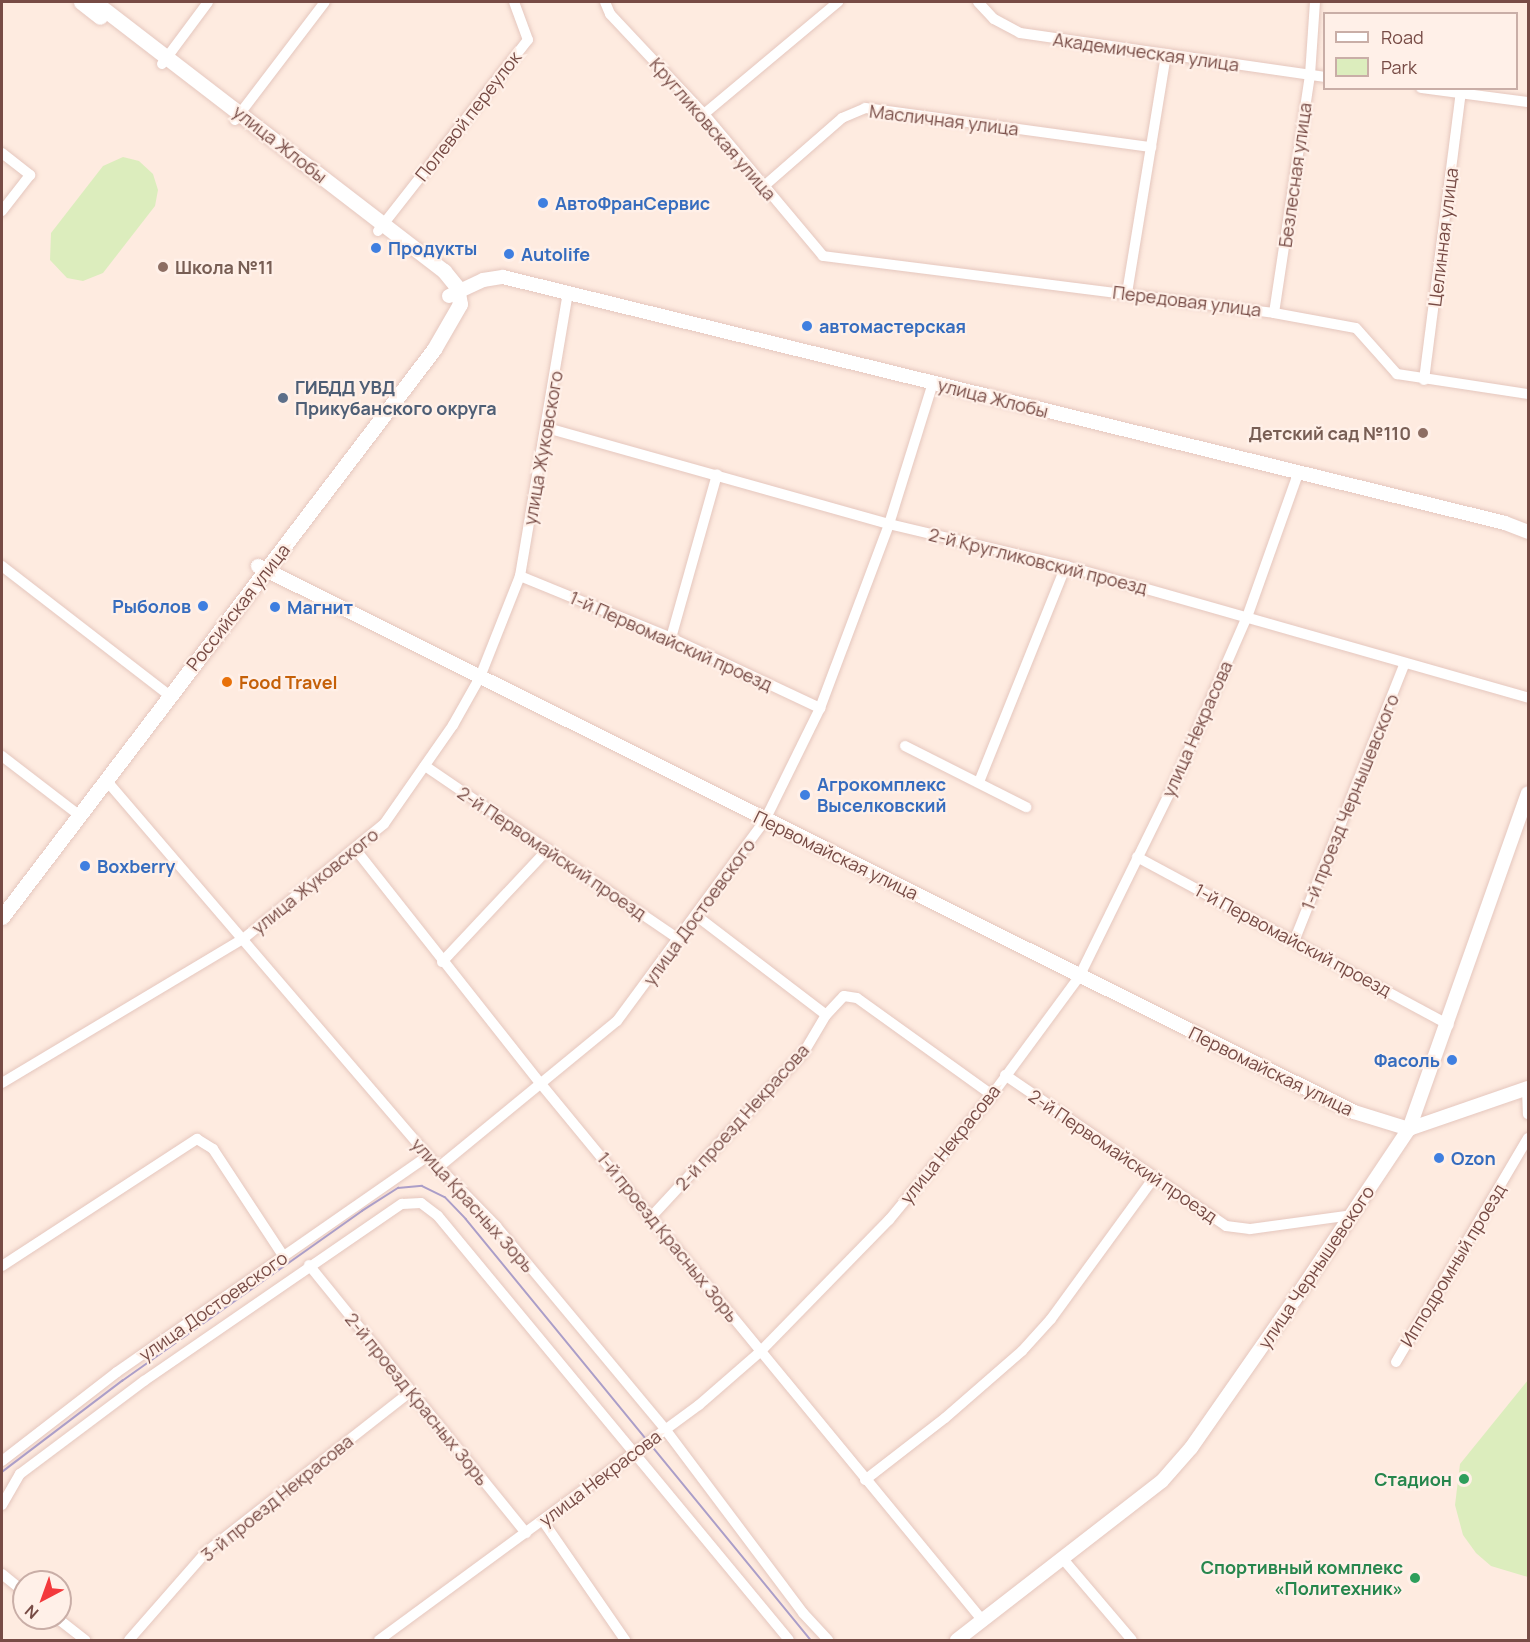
<!DOCTYPE html>
<html>
<head>
<meta charset="utf-8">
<style>
	body { margin:0 }
	#map { position:relative; width:1530px; height:1642px; overflow:hidden; background:#feebe0; font-family:Manrope,sans-serif }
	div>[style] { position:absolute }
	.green>* { inset:0; background:#dcedbd }
	.roads { filter:drop-shadow(0 0 2px #e5c7be) drop-shadow(0 0 2px #e5c7be) }
	.minor>* { height:10px; margin:-5px; padding:0 5px; transform-origin:5px; border-radius:5px; background:#fff }
	.tertiary>* { height:14px; margin:-7px; padding:0 7px; transform-origin:7px; border-radius:7px; background:#fff }
	.secondary>* { height:15px; margin:-7.5px; padding:0 7.5px; transform-origin:7.5px; border-radius:7.5px; background:#fff }
	.tram>* { height:1.5px; margin:-0.75px; padding:0 0.75px; transform-origin:0.75px; border-radius:0.75px; background:#ab9ec8 }
	.dots>* { width:16px; height:16px; translate:-50% -50%; box-sizing:border-box; border:3px solid #fff0e8; border-radius:50% }
	span { translate:-50% -50%; white-space:nowrap; text-align:center; line-height:1.15; -webkit-text-stroke:4.5px #fff0e8; paint-order:stroke }
	.street-label { font-size:18px; color:#774b45 }
	.shop-label { font-size:18px; color:#366cbe; font-weight:700 }
	.left { translate:0 -50%; text-align:left }
	.right { translate:-100% -50%; text-align:right }
	.education-label { font-size:18px; color:#785e54; font-weight:700 }
	.service-label { font-size:18px; color:#4e5e75; font-weight:700 }
	.food-label { font-size:18px; color:#c56008; font-weight:700 }
	.leisure-label { font-size:18px; color:#27864d; font-weight:700 }
	.frame { position:absolute; inset:0; border:3px solid #774b45; pointer-events:none }
	.legend { position:absolute; left:1323px; top:12px; width:195px; height:78px; box-sizing:border-box; background:#fff0e8; border:2px solid #c9aea7; margin:0; padding:8px 10px; list-style:none; font-size:18px; color:#774b45 }
	.legend li { display:flex; align-items:center; gap:12px; height:30px }
	.legend b { width:30px; border:2px solid #c9aea7 }
	.north { position:absolute; left:12px; top:1570px; width:60px; height:60px; box-sizing:border-box; background:#fff0e8; border:2px solid #c9aea7; border-radius:50%; rotate:221deg; font-size:16px; font-weight:700; line-height:24px; text-align:center; color:#774b45 }
	.north::after { content:''; display:block; margin:auto; width:21px; height:27px; background:#f3393c; clip-path:polygon(50% 0,100% 100%,50% 72%,0 100%) }
</style>
</head>
<body>
<div id="map">
	<div class="green">
		<i style="clip-path:polygon(123px 157px,139px 161px,153px 174px,158px 190px,155px 206px,103px 273px,83px 281px,67px 278px,50px 260px,51px 233px,103px 166px)"></i>
		<i style="clip-path:polygon(1528px 1380px,1528px 1577px,1491px 1566px,1476px 1553px,1463px 1535px,1455px 1505px,1460px 1464px)"></i>
	</div>
	<div class="roads">
		<div class="minor">
			<i style="left:605px;top:2px;width:13px;rotate:67deg"></i>
			<i style="left:610px;top:14px;width:137px;rotate:46.8deg"></i>
			<i style="left:704px;top:114px;width:185px;rotate:50deg"></i>
			<i style="left:823px;top:256px;width:455px;rotate:7.2deg"></i>
			<i style="left:1274px;top:313px;width:83px;rotate:10.4deg"></i>
			<i style="left:1356px;top:328px;width:62px;rotate:48.3deg"></i>
			<i style="left:1397px;top:374px;width:133px;rotate:8.7deg"></i>
			<i style="left:978px;top:2px;width:23px;rotate:47deg"></i>
			<i style="left:994px;top:19px;width:30px;rotate:28deg"></i>
			<i style="left:1020px;top:33px;width:307px;rotate:8.2deg"></i>
			<i style="left:162px;top:64px;width:77px;rotate:-53.4deg"></i>
			<i style="left:1421px;top:88px;width:108px;rotate:7.5deg"></i>
			<i style="left:704px;top:114px;width:175px;rotate:-39.9deg"></i>
			<i style="left:235px;top:120px;width:148px;rotate:-52.7deg"></i>
			<i style="left:2px;top:153px;width:36px;rotate:38deg"></i>
			<i style="left:30px;top:175px;width:46px;rotate:127.9deg"></i>
			<i style="left:763px;top:187px;width:105px;rotate:-41.1deg"></i>
			<i style="left:842px;top:118px;width:25px;rotate:-23deg"></i>
			<i style="left:865px;top:108px;width:289px;rotate:7.8deg"></i>
			<i style="left:378px;top:231px;width:243px;rotate:-51.9deg"></i>
			<i style="left:528px;top:40px;width:40px;rotate:-110.2deg"></i>
			<i style="left:1127px;top:293px;width:242px;rotate:-80.7deg"></i>
			<i style="left:1274px;top:313px;width:241px;rotate:-81.4deg"></i>
			<i style="left:1310px;top:75px;width:73px;rotate:-86.1deg"></i>
			<i style="left:1424px;top:380px;width:289px;rotate:-82.7deg"></i>
			<i style="left:547px;top:428px;width:355px;rotate:15.7deg"></i>
			<i style="left:889px;top:524px;width:182px;rotate:13.3deg"></i>
			<i style="left:1066px;top:566px;width:480px;rotate:15.9deg"></i>
			<i style="left:2px;top:566px;width:212px;rotate:37.7deg"></i>
			<i style="left:520px;top:576px;width:163px;rotate:22.3deg"></i>
			<i style="left:671px;top:638px;width:165px;rotate:25.2deg"></i>
			<i style="left:671px;top:638px;width:170px;rotate:-74.3deg"></i>
			<i style="left:905px;top:746px;width:136px;rotate:26.8deg"></i>
			<i style="left:2px;top:756px;width:97px;rotate:37.5deg"></i>
			<i style="left:425px;top:766px;width:307px;rotate:34.3deg"></i>
			<i style="left:106px;top:780px;width:495px;rotate:49.4deg"></i>
			<i style="left:428px;top:1156px;width:98px;rotate:45.8deg"></i>
			<i style="left:496px;top:1226px;width:264px;rotate:50.2deg"></i>
			<i style="left:665px;top:1429px;width:230px;rotate:53.1deg"></i>
			<i style="left:803px;top:1613px;width:37px;rotate:47deg"></i>
			<i style="left:979px;top:782px;width:233px;rotate:-68.1deg"></i>
			<i style="left:356px;top:850px;width:298px;rotate:51.7deg"></i>
			<i style="left:541px;top:1084px;width:696px;rotate:50.54deg"></i>
			<i style="left:1137px;top:857px;width:354px;rotate:28.3deg"></i>
			<i style="left:698px;top:917px;width:161px;rotate:37.4deg"></i>
			<i style="left:826px;top:1015px;width:26px;rotate:-47deg"></i>
			<i style="left:844px;top:996px;width:13px;rotate:9deg"></i>
			<i style="left:857px;top:998px;width:166px;rotate:35.7deg"></i>
			<i style="left:1295px;top:939px;width:295px;rotate:-68.3deg"></i>
			<i style="left:442px;top:962px;width:155px;rotate:-46.8deg"></i>
			<i style="left:1005px;top:1075px;width:268px;rotate:34.3deg"></i>
			<i style="left:1226px;top:1226px;width:24px;rotate:7deg"></i>
			<i style="left:1250px;top:1229px;width:103px;rotate:-7.8deg"></i>
			<i style="left:2px;top:1083px;width:281px;rotate:-30.9deg"></i>
			<i style="left:243px;top:939px;width:182px;rotate:-39.2deg"></i>
			<i style="left:384px;top:824px;width:121px;rotate:-55.1deg"></i>
			<i style="left:453px;top:725px;width:55px;rotate:-60.6deg"></i>
			<i style="left:480px;top:677px;width:109px;rotate:-68.4deg"></i>
			<i style="left:520px;top:576px;width:287px;rotate:-80.4deg"></i>
			<i style="left:1527px;top:1089px;width:25px;rotate:88deg"></i>
			<i style="left:439px;top:1167px;width:230px;rotate:-39.4deg"></i>
			<i style="left:617px;top:1021px;width:250px;rotate:-53.6deg"></i>
			<i style="left:765px;top:820px;width:125px;rotate:-63.8deg"></i>
			<i style="left:820px;top:708px;width:197px;rotate:-69.4deg"></i>
			<i style="left:889px;top:524px;width:148px;rotate:-72.7deg"></i>
			<i style="left:652px;top:1216px;width:224px;rotate:-47.2deg"></i>
			<i style="left:804px;top:1052px;width:43px;rotate:-59.3deg"></i>
			<i style="left:309px;top:1265px;width:345px;rotate:51deg"></i>
			<i style="left:2px;top:1266px;width:233px;rotate:-33.1deg"></i>
			<i style="left:197px;top:1139px;width:19px;rotate:32deg"></i>
			<i style="left:213px;top:1149px;width:129px;rotate:56.7deg"></i>
			<i style="left:1396px;top:1362px;width:260px;rotate:-59.5deg"></i>
			<i style="left:2px;top:1461px;width:145px;rotate:-37.7deg"></i>
			<i style="left:117px;top:1372px;width:379px;rotate:-34.8deg"></i>
			<i style="left:865px;top:1480px;width:101px;rotate:-37.8deg"></i>
			<i style="left:945px;top:1418px;width:102px;rotate:-41deg"></i>
			<i style="left:1022px;top:1351px;width:43px;rotate:-47.8deg"></i>
			<i style="left:1051px;top:1319px;width:175px;rotate:-53.9deg"></i>
			<i style="left:2px;top:1505px;width:36px;rotate:-60deg"></i>
			<i style="left:20px;top:1474px;width:155px;rotate:-36.9deg"></i>
			<i style="left:144px;top:1381px;width:313px;rotate:-34.5deg"></i>
			<i style="left:402px;top:1204px;width:19px;rotate:-3deg"></i>
			<i style="left:421px;top:1203px;width:21px;rotate:37deg"></i>
			<i style="left:438px;top:1216px;width:550px;rotate:50.38deg"></i>
			<i style="left:543px;top:1521px;width:145px;rotate:55.4deg"></i>
			<i style="left:1063px;top:1559px;width:106px;rotate:49.6deg"></i>
			<i style="left:2px;top:1574px;width:28px;rotate:39deg"></i>
			<i style="left:57px;top:1618px;width:36px;rotate:38deg"></i>
			<i style="left:129px;top:1640px;width:117px;rotate:-48.8deg"></i>
			<i style="left:206px;top:1552px;width:259px;rotate:-38.1deg"></i>
			<i style="left:379px;top:1640px;width:397px;rotate:-36.3deg"></i>
			<i style="left:699px;top:1405px;width:81px;rotate:-41deg"></i>
			<i style="left:760px;top:1352px;width:185px;rotate:-45.7deg"></i>
			<i style="left:889px;top:1220px;width:162px;rotate:-50.5deg"></i>
			<i style="left:992px;top:1095px;width:147px;rotate:-53.6deg"></i>
			<i style="left:1079px;top:977px;width:213px;rotate:-63.8deg"></i>
			<i style="left:1173px;top:786px;width:184px;rotate:-66.4deg"></i>
			<i style="left:1247px;top:617px;width:152px;rotate:-70.4deg"></i>
		</div>
		<div class="tertiary">
			<i style="left:449px;top:296px;width:38px;rotate:-25deg"></i>
			<i style="left:483px;top:280px;width:20px;rotate:-9deg"></i>
			<i style="left:503px;top:277px;width:1032px;rotate:13.79deg"></i>
			<i style="left:1505px;top:523px;width:25px;rotate:21deg"></i>
			<i style="left:258px;top:566px;width:1224px;rotate:26.48deg"></i>
			<i style="left:1354px;top:1112px;width:58px;rotate:17.2deg"></i>
			<i style="left:1409px;top:1129px;width:126px;rotate:-19deg"></i>
			<i style="left:957px;top:1640px;width:259px;rotate:-37.8deg"></i>
			<i style="left:1162px;top:1481px;width:44px;rotate:-48.7deg"></i>
			<i style="left:1191px;top:1448px;width:182px;rotate:-55.1deg"></i>
			<i style="left:1295px;top:1299px;width:205px;rotate:-56.2deg"></i>
			<i style="left:1409px;top:1129px;width:356px;rotate:-70.5deg"></i>
		</div>
		<div class="secondary">
			<i style="left:81px;top:2px;width:24px;rotate:38deg"></i>
			<i style="left:2px;top:917px;width:714px;rotate:-52.74deg"></i>
			<i style="left:434px;top:349px;width:52px;rotate:-60deg"></i>
			<i style="left:460px;top:304px;width:17px;rotate:-100deg"></i>
			<i style="left:457px;top:287px;width:21px;rotate:-129deg"></i>
			<i style="left:444px;top:271px;width:441px;rotate:-142.4deg"></i>
		</div>
	</div>
	<div class="tram">
		<i style="left:2px;top:1472px;width:151px;rotate:-37.2deg"></i>
		<i style="left:122px;top:1381px;width:294px;rotate:-35.3deg"></i>
		<i style="left:362px;top:1211px;width:43px;rotate:-32.6deg"></i>
		<i style="left:398px;top:1188px;width:24px;rotate:-5deg"></i>
		<i style="left:422px;top:1186px;width:25px;rotate:26deg"></i>
		<i style="left:445px;top:1197px;width:30px;rotate:46deg"></i>
		<i style="left:466px;top:1219px;width:544px;rotate:50.67deg"></i>
	</div>
	<div class="dots">
		<i style="left:543px;top:203px;background:#3f7fe0"></i>
		<i style="left:376px;top:248px;background:#3f7fe0"></i>
		<i style="left:509px;top:254px;background:#3f7fe0"></i>
		<i style="left:163px;top:267px;background:#8d6e63"></i>
		<i style="left:807px;top:326px;background:#3f7fe0"></i>
		<i style="left:283px;top:398px;background:#5c6f8a"></i>
		<i style="left:1423px;top:433px;background:#8d6e63"></i>
		<i style="left:203px;top:606px;background:#3f7fe0"></i>
		<i style="left:275px;top:607px;background:#3f7fe0"></i>
		<i style="left:227px;top:682px;background:#e8710a"></i>
		<i style="left:805px;top:795px;background:#3f7fe0"></i>
		<i style="left:85px;top:866px;background:#3f7fe0"></i>
		<i style="left:1452px;top:1060px;background:#3f7fe0"></i>
		<i style="left:1439px;top:1158px;background:#3f7fe0"></i>
		<i style="left:1464px;top:1479px;background:#2e9e5b"></i>
		<i style="left:1415px;top:1578px;background:#2e9e5b"></i>
	</div>
	<div class="street-label">
		<span style="left:1146px;top:52px;rotate:8deg">Академическая улица</span>
		<span style="left:468px;top:116px;rotate:-52deg">Полевой переулок</span>
		<span style="left:944px;top:120px;rotate:7deg">Масличная улица</span>
		<span style="left:713px;top:129px;rotate:49deg">Кругликовская улица</span>
		<span style="left:280px;top:144px;rotate:38deg">улица Жлобы</span>
		<span style="left:1295px;top:175px;rotate:-82deg">Безлесная улица</span>
		<span style="left:1443px;top:237px;rotate:-83deg">Целинная улица</span>
		<span style="left:1187px;top:301px;rotate:7deg">Передовая улица</span>
		<span style="left:993px;top:398px;rotate:14deg">улица Жлобы</span>
		<span style="left:543px;top:448px;rotate:-80deg">улица Жуковского</span>
		<span style="left:1038px;top:561px;rotate:14deg">2-й Кругликовский проезд</span>
		<span style="left:238px;top:607px;rotate:-52deg">Российская улица</span>
		<span style="left:671px;top:641px;rotate:24deg">1-й Первомайский проезд</span>
		<span style="left:1197px;top:729px;rotate:-66deg">улица Некрасова</span>
		<span style="left:1350px;top:802px;rotate:-68deg">1-й проезд Чернышевского</span>
		<span style="left:552px;top:853px;rotate:34deg">2-й Первомайский проезд</span>
		<span style="left:836px;top:855px;rotate:26deg">Первомайская улица</span>
		<span style="left:315px;top:881px;rotate:-39deg">улица Жуковского</span>
		<span style="left:699px;top:912px;rotate:-54deg">улица Достоевского</span>
		<span style="left:1293px;top:940px;rotate:28deg">1-й Первомайский проезд</span>
		<span style="left:1271px;top:1071px;rotate:26deg">Первомайская улица</span>
		<span style="left:742px;top:1117px;rotate:-48deg">2-й проезд Некрасова</span>
		<span style="left:950px;top:1144px;rotate:-51deg">улица Некрасова</span>
		<span style="left:1123px;top:1156px;rotate:34deg">2-й Первомайский проезд</span>
		<span style="left:473px;top:1205px;rotate:48deg">улица Красных Зорь</span>
		<span style="left:668px;top:1237px;rotate:51deg">1-й проезд Красных Зорь</span>
		<span style="left:1453px;top:1265px;rotate:-59deg">Ипподромный проезд</span>
		<span style="left:1316px;top:1267px;rotate:-56deg">улица Чернышевского</span>
		<span style="left:213px;top:1306px;rotate:-35deg">улица Достоевского</span>
		<span style="left:417px;top:1399px;rotate:51deg">2-й проезд Красных Зорь</span>
		<span style="left:600px;top:1478px;rotate:-37deg">улица Некрасова</span>
		<span style="left:277px;top:1498px;rotate:-39deg">3-й проезд Некрасова</span>
	</div>
	<div class="shop-label">
		<span class="left" style="left:555px;top:203px">АвтоФранСервис</span>
		<span class="left" style="left:388px;top:248px">Продукты</span>
		<span class="left" style="left:521px;top:254px">Autolife</span>
		<span class="left" style="left:819px;top:326px">автомастерская</span>
		<span class="right" style="left:191px;top:606px">Рыболов</span>
		<span class="left" style="left:287px;top:607px">Магнит</span>
		<span class="left" style="left:817px;top:795px">Агрокомплекс<br>Выселковский</span>
		<span class="left" style="left:97px;top:866px">Boxberry</span>
		<span class="right" style="left:1440px;top:1060px">Фасоль</span>
		<span class="left" style="left:1451px;top:1158px">Ozon</span>
	</div>
	<div class="education-label">
		<span class="left" style="left:175px;top:267px">Школа №11</span>
		<span class="right" style="left:1411px;top:433px">Детский сад №110</span>
	</div>
	<div class="service-label">
		<span class="left" style="left:295px;top:398px">ГИБДД УВД<br>Прикубанского округа</span>
	</div>
	<div class="food-label">
		<span class="left" style="left:239px;top:682px">Food Travel</span>
	</div>
	<div class="leisure-label">
		<span class="right" style="left:1452px;top:1479px">Стадион</span>
		<span class="right" style="left:1403px;top:1578px">Спортивный комплекс<br>«Политехник»</span>
	</div>
	<div class="frame"></div>
	<ul class="legend">
	<li><b style="height:8px;background:#fff"></b>Road</li>
	<li><b style="height:16px;background:#dcedbd"></b>Park</li>
	</ul>
	<div class="north">N</div>
</div>
</body>
</html>
